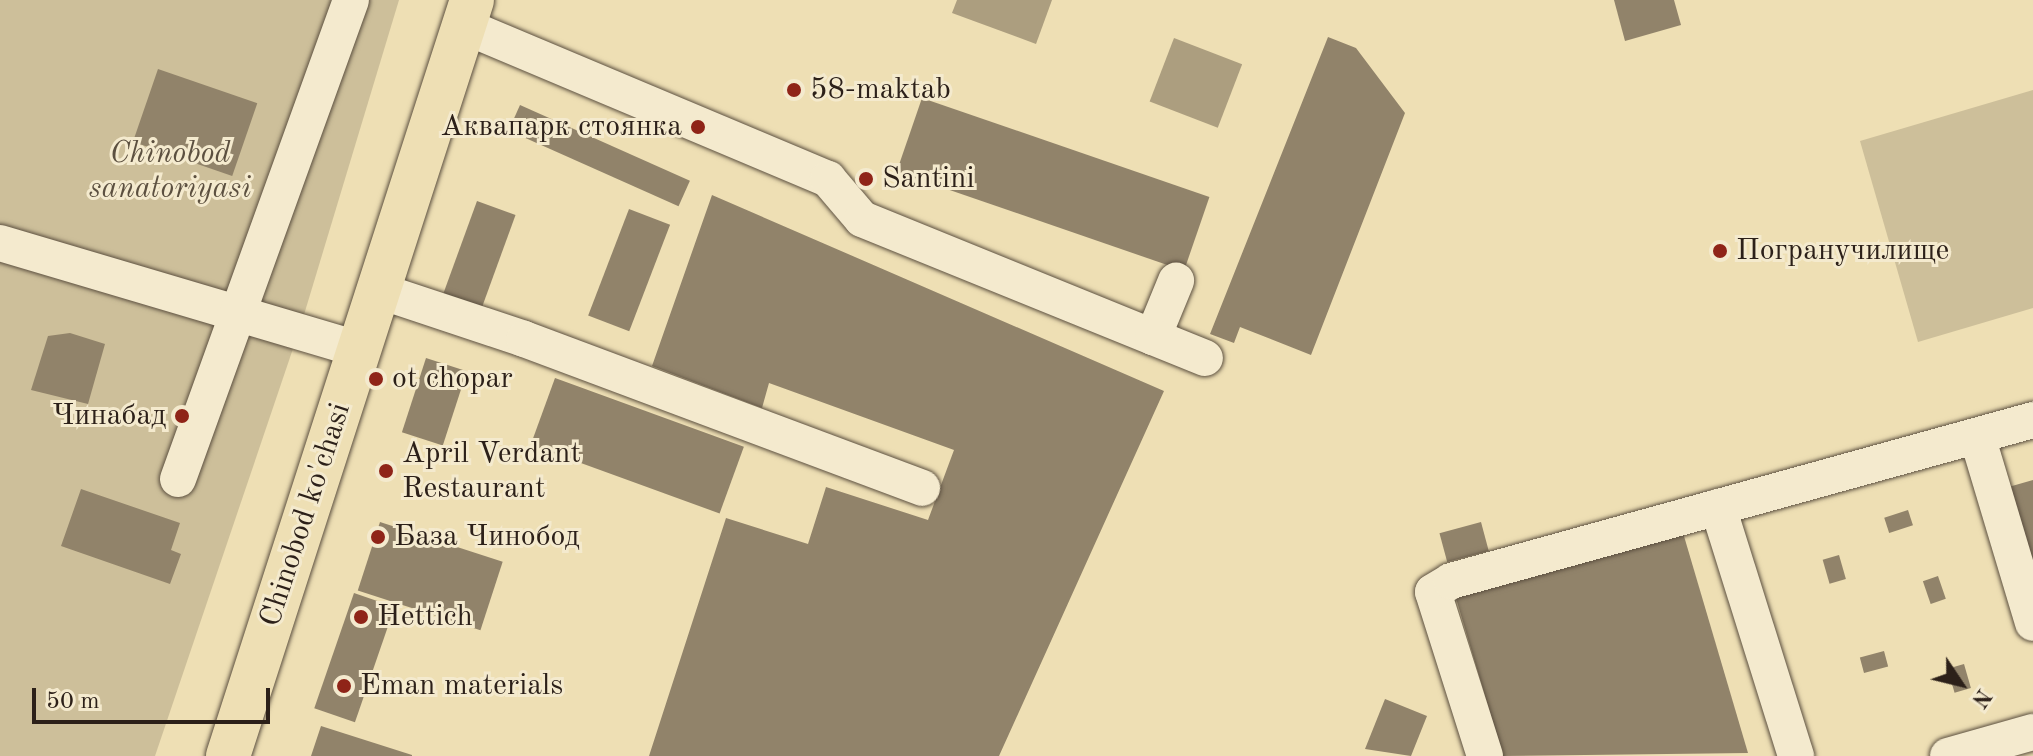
<!DOCTYPE html>
<html>
<head>
<meta charset="utf-8">
<style>
	body { margin:0 }
	#map { position:relative; width:2033px; height:756px; overflow:hidden; background:#eedfb4; font-family:"Old Standard TT",serif }
	div>[style] { position:absolute }
	.green>* { inset:0; background:#cdbf9a }
	.water>* { inset:0; background:#ac9e7f; transform-origin:0 0 }
	.building>* { inset:0; background:#91836a; transform-origin:0 0 }
	.roads { filter:drop-shadow(0 0 2px #5c5040) drop-shadow(0 0 2px #5c5040) }
	.minor>* { height:36px; margin:-18px; padding:0 18px; transform-origin:18px; border-radius:18px; background:#f4eace }
	.major>* { height:44px; margin:-22px; padding:0 22px; transform-origin:22px; border-radius:22px; background:#eedfb4 }
	.dots>* { width:22px; height:22px; translate:-50% -50%; box-sizing:border-box; border:4px solid #f4eace; border-radius:50% }
	span { translate:-50% -50%; white-space:nowrap; text-align:center; line-height:1.15; -webkit-text-stroke:6px #f4eace; paint-order:stroke }
	.poi-label { font-size:30px; color:#2c2019 }
	.left { translate:0 -50%; text-align:left }
	.right { translate:-100% -50%; text-align:right }
	.park-label { font-size:30px; color:#5c5040; font-style:italic }
	.street-label { font-size:30px; color:#2c2019 }
	.north { position:absolute; left:1921px; top:644px; width:80px; height:80px; -webkit-text-stroke:6px #f4eace; paint-order:stroke; rotate:125deg; font-size:22px; font-weight:700; line-height:32px; text-align:center; color:#2c2019 }
	.north::after { content:''; display:block; margin:auto; width:28px; height:36px; background:#2c2019; clip-path:polygon(50% 0,100% 100%,50% 72%,0 100%) }
	.scale { position:absolute; left:32px; top:688px; width:238px; height:36px; box-sizing:border-box; border:4px solid #2c2019; border-top:0; padding-left:10px; font-size:24px; line-height:28px; white-space:nowrap; color:#2c2019; -webkit-text-stroke:6px #f4eace; paint-order:stroke }
</style>
</head>
<body>
<div id="map">
	<div class="green">
		<i style="clip-path:polygon(0 0,399px 0,300px 328px,155px 756px,0 756px)"></i>
		<i style="clip-path:polygon(2033px 90px,2033px 308px,1918px 342px,1860px 141px)"></i>
	</div>
	<div class="water">
		<i style="clip-path:polygon(957px 0,1052px 0,1036px 44px,952px 13px)"></i>
		<i style="left:1174px;top:38px;width:73px;height:68px;rotate:21deg"></i>
	</div>
	<div class="building">
		<i style="clip-path:polygon(1614px 0,1674px 0,1681px 25px,1625px 41px)"></i>
		<i style="clip-path:polygon(1328px 37px,1356px 48px,1405px 113px,1311px 355px,1240px 327px,1234px 343px,1210px 334px)"></i>
		<i style="left:158px;top:69px;width:105px;height:77px;rotate:19deg"></i>
		<i style="left:922px;top:98px;width:304px;height:78px;rotate:19deg"></i>
		<i style="left:520px;top:105px;width:186px;height:28px;rotate:24deg"></i>
		<i style="clip-path:polygon(712px 195px,1164px 391px,999px 756px,649px 756px,726px 518px,808px 544px,826px 487px,928px 520px,954px 450px,769px 383px,762px 408px,652px 366px)"></i>
		<i style="left:477px;top:201px;width:41px;height:101px;rotate:20deg"></i>
		<i style="left:629px;top:209px;width:44px;height:114px;rotate:21deg"></i>
		<i style="clip-path:polygon(70px 333px,105px 344px,88px 404px,31px 390px,48px 336px)"></i>
		<i style="left:426px;top:358px;width:43px;height:78px;rotate:18deg"></i>
		<i style="left:555px;top:378px;width:201px;height:71px;rotate:20deg"></i>
		<i style="clip-path:polygon(2033px 480px,2033px 578px,2005px 488px)"></i>
		<i style="clip-path:polygon(81px 489px,180px 523px,171px 550px,181px 554px,170px 584px,61px 546px)"></i>
		<i style="left:1908px;top:510px;width:16px;height:25px;rotate:72deg"></i>
		<i style="left:380px;top:522px;width:129px;height:72px;rotate:18deg"></i>
		<i style="left:1481px;top:522px;width:30px;height:43px;rotate:75deg"></i>
		<i style="clip-path:polygon(1681px 526px,1748px 753px,1503px 756px,1455px 595px)"></i>
		<i style="left:1839px;top:555px;width:25px;height:17px;rotate:74deg"></i>
		<i style="left:1938px;top:576px;width:24px;height:16px;rotate:71deg"></i>
		<i style="left:354px;top:593px;width:43px;height:122px;rotate:19deg"></i>
		<i style="left:1884px;top:651px;width:16px;height:25px;rotate:75deg"></i>
		<i style="left:1964px;top:664px;width:25px;height:17px;rotate:74deg"></i>
		<i style="clip-path:polygon(1385px 699px,1427px 716px,1411px 756px,1365px 749px)"></i>
		<i style="clip-path:polygon(321px 726px,412px 755px,412px 756px,311px 756px)"></i>
	</div>
	<div class="roads">
		<div class="minor">
			<i style="left:464px;top:26px;width:395px;rotate:22.8deg"></i>
			<i style="left:828px;top:179px;width:52px;rotate:49.6deg"></i>
			<i style="left:862px;top:219px;width:314px;rotate:22.1deg"></i>
			<i style="left:1153px;top:337px;width:61px;rotate:-67.7deg"></i>
			<i style="left:0;top:243px;width:372px;rotate:16.5deg"></i>
			<i style="left:377px;top:290px;width:155px;rotate:18.4deg"></i>
			<i style="left:524px;top:339px;width:425px;rotate:20.5deg"></i>
			<i style="left:1153px;top:337px;width:56px;rotate:22deg"></i>
			<i style="left:1977px;top:436px;width:195px;rotate:73.3deg"></i>
			<i style="left:178px;top:479px;width:509px;rotate:-70.14deg"></i>
			<i style="left:1718px;top:507px;width:261px;rotate:72.6deg"></i>
			<i style="left:1485px;top:756px;width:172px;rotate:-107.6deg"></i>
			<i style="left:1433px;top:592px;width:21px;rotate:-31deg"></i>
			<i style="left:1451px;top:581px;width:604px;rotate:-15.46deg"></i>
			<i style="left:1948px;top:756px;width:88px;rotate:-15.8deg"></i>
		</div>
		<div class="major">
			<i style="left:228px;top:756px;width:794px;rotate:-72.11deg"></i>
		</div>
	</div>
	<div class="dots">
		<i style="left:794px;top:90px;background:#8f2418"></i>
		<i style="left:698px;top:127px;background:#8f2418"></i>
		<i style="left:866px;top:179px;background:#8f2418"></i>
		<i style="left:1720px;top:251px;background:#8f2418"></i>
		<i style="left:376px;top:379px;background:#8f2418"></i>
		<i style="left:182px;top:416px;background:#8f2418"></i>
		<i style="left:386px;top:471px;background:#8f2418"></i>
		<i style="left:378px;top:537px;background:#8f2418"></i>
		<i style="left:361px;top:617px;background:#8f2418"></i>
		<i style="left:344px;top:686px;background:#8f2418"></i>
	</div>
	<div class="poi-label">
		<span class="left" style="left:810px;top:90px">58-maktab</span>
		<span class="right" style="left:682px;top:127px">Аквапарк стоянка</span>
		<span class="left" style="left:882px;top:179px">Santini</span>
		<span class="left" style="left:1736px;top:251px">Погранучилище</span>
		<span class="left" style="left:392px;top:379px">ot chopar</span>
		<span class="right" style="left:166px;top:416px">Чинабад</span>
		<span class="left" style="left:402px;top:471px">April Verdant<br>Restaurant</span>
		<span class="left" style="left:394px;top:537px">База Чинобод</span>
		<span class="left" style="left:377px;top:617px">Hettich</span>
		<span class="left" style="left:360px;top:686px">Eman materials</span>
	</div>
	<div class="park-label">
		<span style="left:170px;top:171px">Chinobod<br>sanatoriyasi</span>
	</div>
	<div class="street-label">
		<span style="left:306px;top:515px;rotate:-72deg">Chinobod ko'chasi</span>
	</div>
	<div class="north">N</div>
	<div class="scale">50 m</div>
</div>
</body>
</html>
